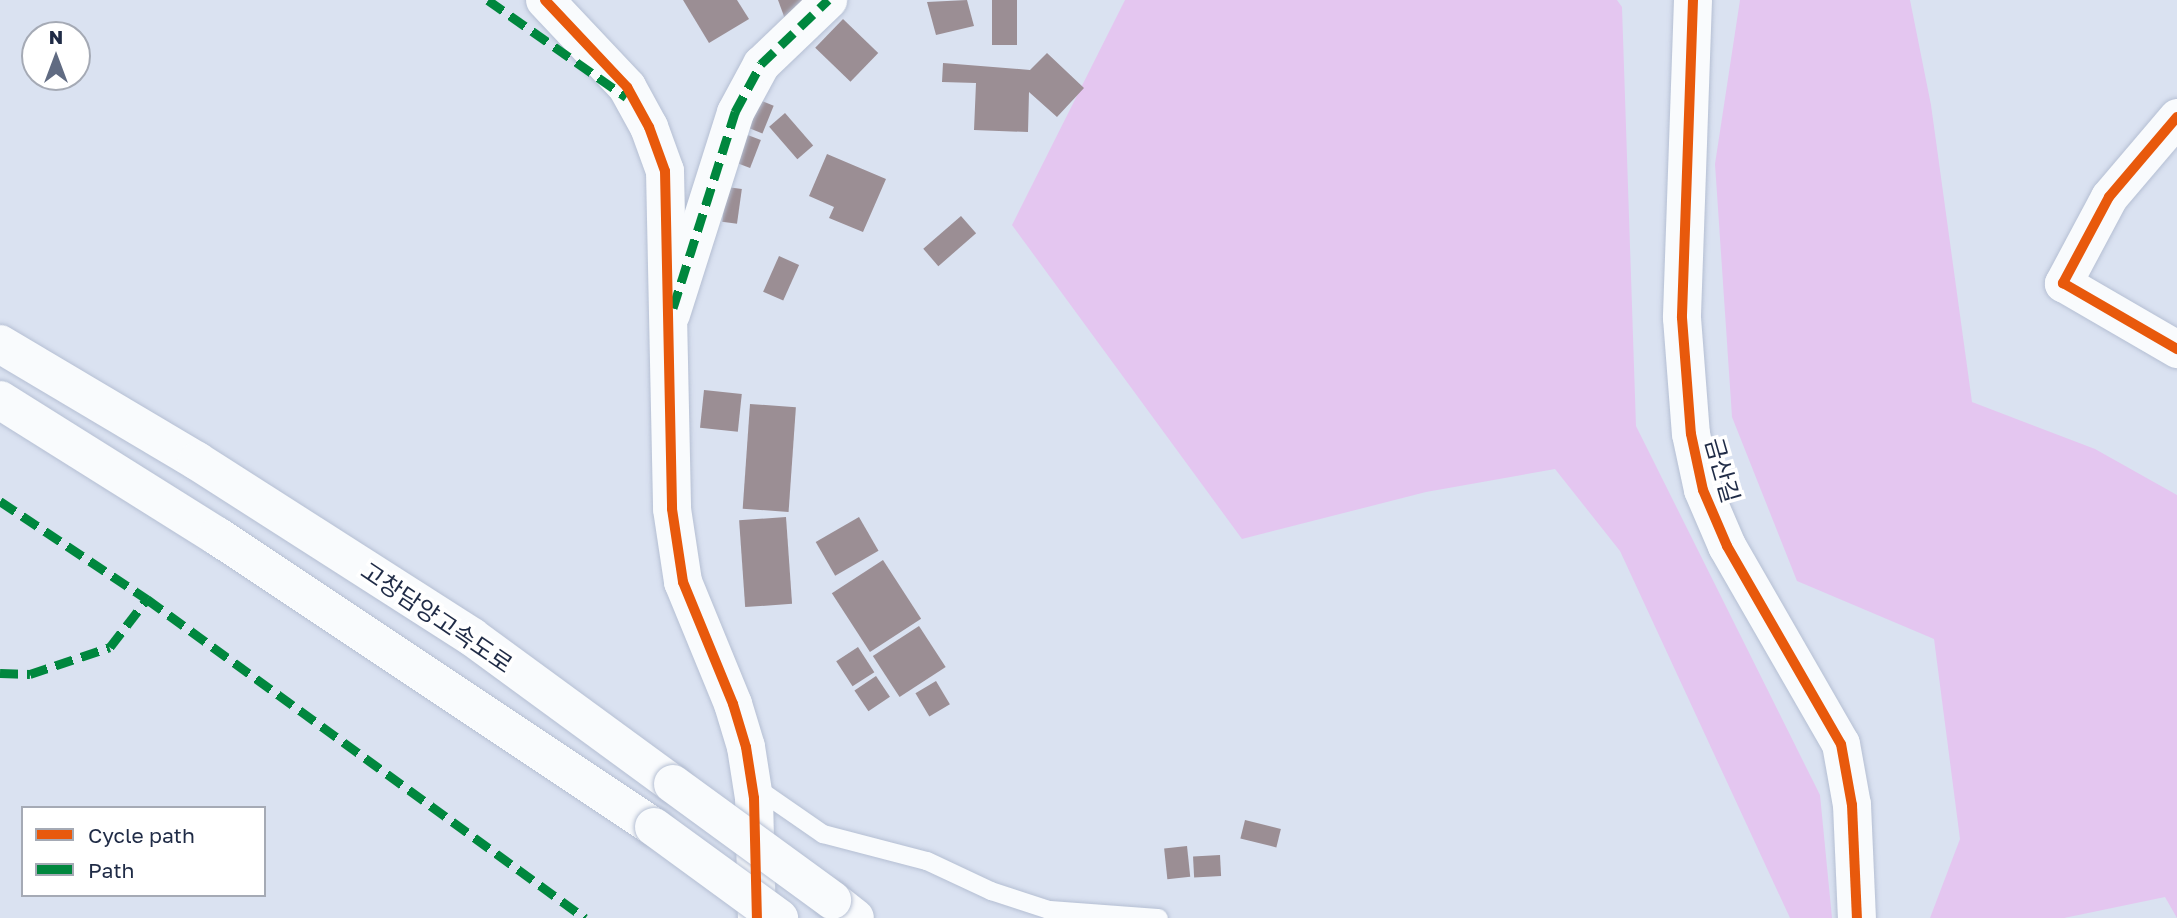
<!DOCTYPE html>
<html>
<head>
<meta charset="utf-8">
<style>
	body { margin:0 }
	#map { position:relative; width:2177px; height:918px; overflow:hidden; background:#dae2f1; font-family:"Golos Text","Noto Sans KR",sans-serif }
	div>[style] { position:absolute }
	.green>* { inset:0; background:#e4c6f0 }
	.building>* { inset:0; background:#9b8e94; transform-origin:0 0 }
	.roads { filter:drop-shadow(0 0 2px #b5bfd3) drop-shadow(0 0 2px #b5bfd3) }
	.service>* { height:18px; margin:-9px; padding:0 9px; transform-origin:9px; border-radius:9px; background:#f9fbfd }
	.minor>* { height:37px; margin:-18.5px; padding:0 18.5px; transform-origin:18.5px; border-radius:18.5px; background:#f9fbfd }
	.tertiary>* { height:38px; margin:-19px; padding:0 19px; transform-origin:19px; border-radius:19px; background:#f9fbfd }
	.motorway>* { height:38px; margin:-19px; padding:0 19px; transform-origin:19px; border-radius:19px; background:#f9fbfd }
	.bridges { filter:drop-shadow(0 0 2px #b5bfd3) drop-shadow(0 0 2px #b5bfd3) }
	.motorway-bridge>* { height:38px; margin:-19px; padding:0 19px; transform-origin:19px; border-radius:19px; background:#f9fbfd }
	.quiet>* { height:9px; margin-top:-4.5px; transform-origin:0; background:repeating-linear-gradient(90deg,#00873e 0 18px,transparent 0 27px) }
	.cycleway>* { height:10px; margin:-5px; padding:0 5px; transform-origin:5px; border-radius:5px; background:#e8590c }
	span { translate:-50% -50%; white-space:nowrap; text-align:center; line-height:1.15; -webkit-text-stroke:7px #fff; paint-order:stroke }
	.street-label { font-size:24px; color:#1f2b46 }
	.legend { position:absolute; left:21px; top:806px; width:245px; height:91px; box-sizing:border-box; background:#fff; border:2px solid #a5aab5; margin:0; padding:9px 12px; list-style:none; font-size:21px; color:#1f2b46 }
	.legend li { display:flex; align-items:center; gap:14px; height:35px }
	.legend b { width:35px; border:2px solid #a5aab5 }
	.north { position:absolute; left:21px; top:21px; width:70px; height:70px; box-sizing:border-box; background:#fff; border:2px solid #a5aab5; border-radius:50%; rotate:0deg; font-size:19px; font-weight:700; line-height:28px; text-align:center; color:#1f2b46 }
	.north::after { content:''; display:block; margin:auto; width:24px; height:32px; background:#606b82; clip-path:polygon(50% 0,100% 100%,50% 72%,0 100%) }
</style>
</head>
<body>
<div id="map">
	<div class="green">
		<i style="clip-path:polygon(1125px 0,1617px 0,1622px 7px,1636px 426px,1820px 795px,1832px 918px,1790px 918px,1620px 551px,1555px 469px,1426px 492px,1242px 539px,1012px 225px)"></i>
		<i style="clip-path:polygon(1740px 0,1910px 0,1931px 105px,1972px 402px,2095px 449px,2177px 495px,2177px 918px,2165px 897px,2064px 918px,1930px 918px,1960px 839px,1934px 639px,1797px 581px,1732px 417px,1715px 164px)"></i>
	</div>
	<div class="building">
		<i style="clip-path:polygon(683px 0,737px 0,749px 19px,709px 43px)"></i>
		<i style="clip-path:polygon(778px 0,814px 0,785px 19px)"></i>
		<i style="clip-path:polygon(967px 0,974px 26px,936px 35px,927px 2px)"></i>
		<i style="left:992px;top:0;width:25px;height:45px"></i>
		<i style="left:843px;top:19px;width:49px;height:40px;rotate:44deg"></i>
		<i style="clip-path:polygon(1047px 53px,1084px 88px,1057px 117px,1029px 92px,1028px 132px,974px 130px,976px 83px,942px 82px,943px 63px,1030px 70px)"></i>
		<i style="left:757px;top:99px;width:18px;height:30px;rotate:22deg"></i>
		<i style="left:785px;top:113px;width:43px;height:21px;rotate:49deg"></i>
		<i style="left:745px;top:134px;width:17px;height:30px;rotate:21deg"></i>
		<i style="clip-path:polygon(827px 154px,886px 179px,863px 232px,829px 218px,834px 207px,809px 196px)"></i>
		<i style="left:727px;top:187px;width:15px;height:35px;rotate:8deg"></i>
		<i style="left:961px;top:216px;width:23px;height:50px;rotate:49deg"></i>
		<i style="left:779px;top:256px;width:22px;height:39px;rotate:24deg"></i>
		<i style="left:704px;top:390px;width:38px;height:38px;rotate:6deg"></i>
		<i style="left:750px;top:404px;width:46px;height:105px;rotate:4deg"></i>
		<i style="left:786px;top:517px;width:87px;height:47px;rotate:86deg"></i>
		<i style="left:859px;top:517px;width:39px;height:50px;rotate:60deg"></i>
		<i style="left:883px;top:560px;width:70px;height:61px;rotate:57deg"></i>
		<i style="left:919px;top:626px;width:49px;height:55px;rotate:57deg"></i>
		<i style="left:858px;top:647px;width:30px;height:26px;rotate:57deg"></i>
		<i style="left:876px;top:676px;width:25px;height:26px;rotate:56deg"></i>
		<i style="left:936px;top:681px;width:27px;height:24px;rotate:59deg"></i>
		<i style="left:1245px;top:820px;width:37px;height:19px;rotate:14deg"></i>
		<i style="left:1187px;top:846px;width:31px;height:23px;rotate:84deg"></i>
		<i style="left:1220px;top:855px;width:21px;height:27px;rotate:87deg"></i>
	</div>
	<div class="roads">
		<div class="service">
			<i style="left:755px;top:787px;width:83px;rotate:34.7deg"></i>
			<i style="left:823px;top:834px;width:107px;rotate:14.6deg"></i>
			<i style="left:927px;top:861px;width:71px;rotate:25.1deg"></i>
			<i style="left:991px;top:891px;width:61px;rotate:18.1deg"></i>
			<i style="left:1049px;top:910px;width:110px;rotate:4.2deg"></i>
		</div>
		<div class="minor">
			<i style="left:2177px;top:117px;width:105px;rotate:130.4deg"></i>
			<i style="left:2109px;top:197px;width:98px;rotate:118.1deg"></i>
			<i style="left:2063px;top:283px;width:132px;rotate:30.1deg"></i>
			<i style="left:671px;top:314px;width:212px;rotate:-72.4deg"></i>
			<i style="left:735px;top:112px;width:55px;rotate:-61.6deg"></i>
			<i style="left:761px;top:64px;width:93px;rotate:-43.7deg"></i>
		</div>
		<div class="tertiary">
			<i style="left:545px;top:0;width:120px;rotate:46.7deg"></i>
			<i style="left:627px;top:87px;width:46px;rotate:61.2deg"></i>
			<i style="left:649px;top:127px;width:47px;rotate:70deg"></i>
			<i style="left:665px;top:171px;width:338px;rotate:88.8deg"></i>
			<i style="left:672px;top:509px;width:74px;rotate:81.4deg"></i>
			<i style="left:683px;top:582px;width:132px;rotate:67.7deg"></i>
			<i style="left:733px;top:704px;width:45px;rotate:73.2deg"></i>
			<i style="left:746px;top:747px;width:52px;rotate:81.1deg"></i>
			<i style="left:754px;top:798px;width:120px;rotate:88.6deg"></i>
			<i style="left:1693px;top:0;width:318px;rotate:92deg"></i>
			<i style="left:1682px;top:318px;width:116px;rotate:85.6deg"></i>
			<i style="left:1691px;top:434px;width:57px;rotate:77.9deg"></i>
			<i style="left:1703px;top:490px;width:61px;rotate:66.8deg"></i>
			<i style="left:1727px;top:546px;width:228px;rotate:60.1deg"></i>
			<i style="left:1841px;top:744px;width:62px;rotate:79.8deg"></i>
			<i style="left:1852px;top:805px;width:113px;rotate:87.5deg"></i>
		</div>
		<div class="motorway">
			<i style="left:0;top:344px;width:229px;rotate:30.7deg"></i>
			<i style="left:197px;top:461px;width:326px;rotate:32.6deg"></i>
			<i style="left:472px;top:637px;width:249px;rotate:36.2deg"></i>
			<i style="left:0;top:400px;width:256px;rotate:32.1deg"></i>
			<i style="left:217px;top:536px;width:525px;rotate:33.66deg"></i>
			<i style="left:832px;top:900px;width:29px;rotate:38deg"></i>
		</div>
	</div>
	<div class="bridges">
		<div class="motorway-bridge">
			<i style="left:673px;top:784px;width:197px;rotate:36.1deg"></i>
			<i style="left:654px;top:827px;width:155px;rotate:36.1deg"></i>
		</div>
	</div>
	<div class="quiet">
		<i style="left:488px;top:0;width:169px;rotate:35.1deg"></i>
		<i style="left:673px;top:308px;width:206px;rotate:-72.4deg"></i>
		<i style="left:735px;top:112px;width:55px;rotate:-61.6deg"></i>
		<i style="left:761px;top:64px;width:93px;rotate:-43.7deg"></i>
		<i style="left:0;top:501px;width:177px;rotate:33.7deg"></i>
		<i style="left:147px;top:599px;width:542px;rotate:36.07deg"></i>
		<i style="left:0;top:673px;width:30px;rotate:2deg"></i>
		<i style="left:30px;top:674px;width:84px;rotate:-18.6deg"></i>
		<i style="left:110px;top:647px;width:61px;rotate:-52.4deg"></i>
	</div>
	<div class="cycleway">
		<i style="left:545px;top:0;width:120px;rotate:46.7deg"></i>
		<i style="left:627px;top:87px;width:46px;rotate:61.2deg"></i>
		<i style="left:649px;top:127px;width:47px;rotate:70deg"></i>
		<i style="left:665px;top:171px;width:338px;rotate:88.8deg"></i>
		<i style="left:672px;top:509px;width:74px;rotate:81.4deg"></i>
		<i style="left:683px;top:582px;width:132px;rotate:67.7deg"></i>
		<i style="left:733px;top:704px;width:45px;rotate:73.2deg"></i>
		<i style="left:746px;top:747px;width:52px;rotate:81.1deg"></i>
		<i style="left:754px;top:798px;width:120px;rotate:88.6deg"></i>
		<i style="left:1693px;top:0;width:318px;rotate:92deg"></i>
		<i style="left:1682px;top:318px;width:116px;rotate:85.6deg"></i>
		<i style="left:1691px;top:434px;width:57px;rotate:77.9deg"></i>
		<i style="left:1703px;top:490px;width:61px;rotate:66.8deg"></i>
		<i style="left:1727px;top:546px;width:228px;rotate:60.1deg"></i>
		<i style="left:1841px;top:744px;width:62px;rotate:79.8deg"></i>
		<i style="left:1852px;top:805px;width:113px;rotate:87.5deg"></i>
		<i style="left:2177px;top:117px;width:105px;rotate:130.4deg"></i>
		<i style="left:2109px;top:197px;width:98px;rotate:118.1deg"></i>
		<i style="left:2063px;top:283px;width:132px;rotate:30.1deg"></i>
	</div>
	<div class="street-label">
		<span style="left:1723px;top:470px;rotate:74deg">금산길</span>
		<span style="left:437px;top:617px;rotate:34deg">고창담양고속도로</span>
	</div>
	<ul class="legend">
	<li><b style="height:9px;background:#e8590c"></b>Cycle path</li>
	<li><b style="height:9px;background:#00873e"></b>Path</li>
	</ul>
	<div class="north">N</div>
</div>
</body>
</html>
